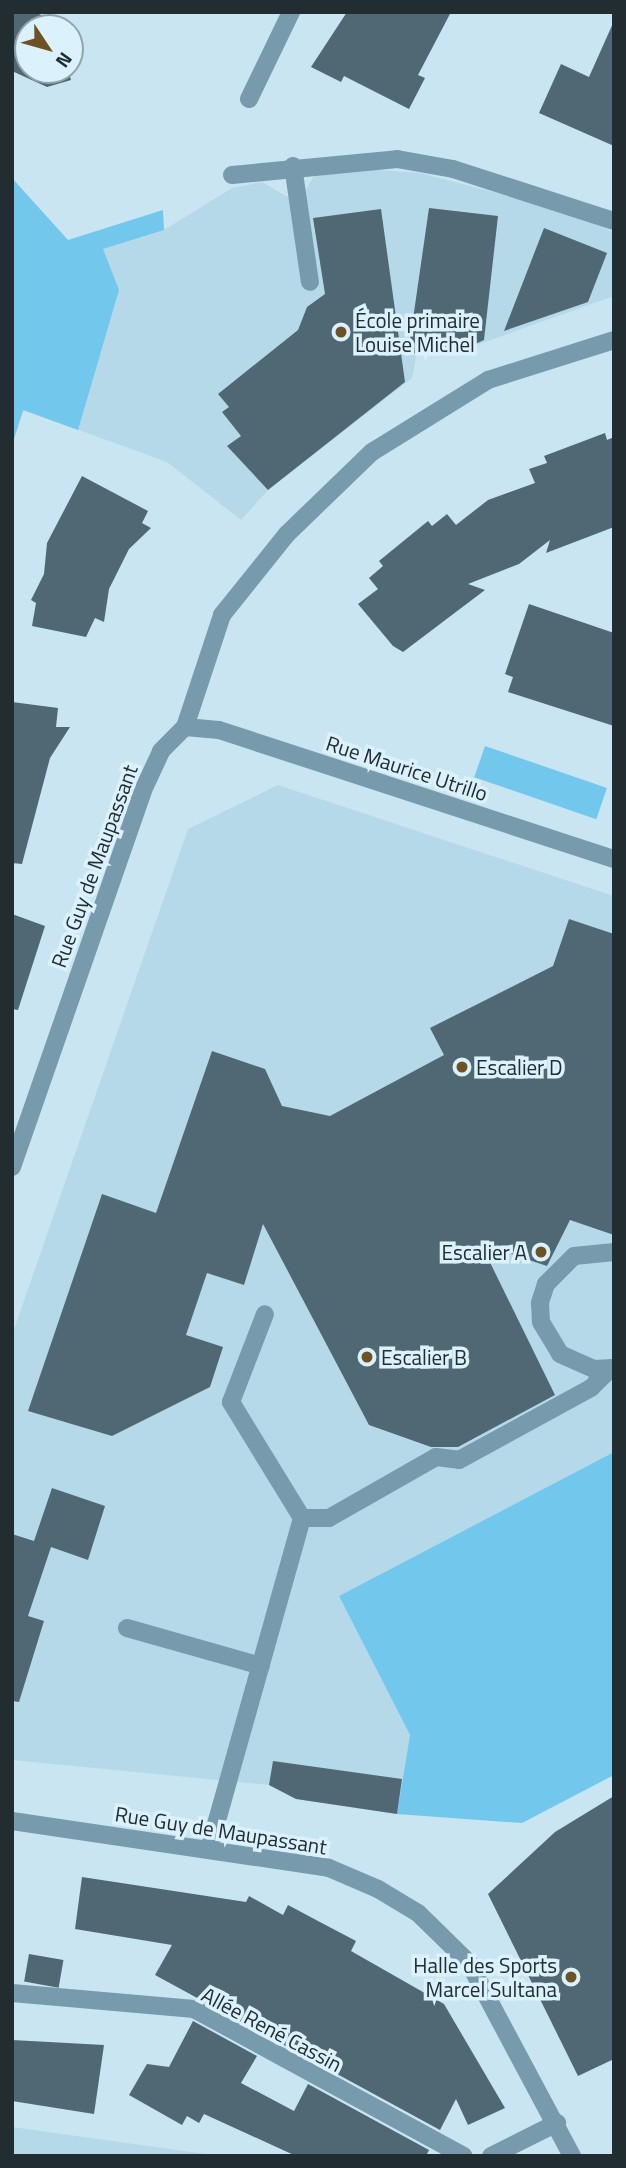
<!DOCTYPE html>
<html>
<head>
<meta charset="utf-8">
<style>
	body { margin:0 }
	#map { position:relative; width:626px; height:2168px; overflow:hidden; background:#c9e5f2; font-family:"Titillium Web",sans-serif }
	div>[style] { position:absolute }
	.built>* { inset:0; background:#b6d9ea }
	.green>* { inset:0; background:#71c7ec; transform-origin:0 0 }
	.building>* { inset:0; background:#4f6874; transform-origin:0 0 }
	.minor>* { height:18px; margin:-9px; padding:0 9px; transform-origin:9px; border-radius:9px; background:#779bac }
	.dots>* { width:19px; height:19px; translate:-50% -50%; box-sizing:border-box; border:4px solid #dbf1fc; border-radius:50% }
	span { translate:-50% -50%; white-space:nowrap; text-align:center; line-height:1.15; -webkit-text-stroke:7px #dbf1fc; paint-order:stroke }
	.poi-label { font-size:21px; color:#222d32 }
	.left { translate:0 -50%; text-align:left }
	.right { translate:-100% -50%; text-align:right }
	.street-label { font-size:21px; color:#222d32 }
	.frame { position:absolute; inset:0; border:14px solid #222d32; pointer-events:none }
	.north { position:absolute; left:14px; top:14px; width:70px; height:70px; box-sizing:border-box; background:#dbf1fc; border:2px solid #91a3ab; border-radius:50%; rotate:126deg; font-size:19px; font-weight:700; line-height:28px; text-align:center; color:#222d32 }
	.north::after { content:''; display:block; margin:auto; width:24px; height:32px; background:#6d5224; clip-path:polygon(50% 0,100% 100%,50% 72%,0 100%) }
</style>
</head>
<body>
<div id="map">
	<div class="built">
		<i style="clip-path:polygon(368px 169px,420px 173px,551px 207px,614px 232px,614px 296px,460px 351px,417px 352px,412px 378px,268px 490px,241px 520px,167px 462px,24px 410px,12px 445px,12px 277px,164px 230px,232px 188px,262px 182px,286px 196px,304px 193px,315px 174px)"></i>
		<i style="clip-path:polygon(278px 785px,614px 896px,614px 1452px,339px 1596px,410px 1735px,397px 1814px,296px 1799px,269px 1785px,12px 1760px,12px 1335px,188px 829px)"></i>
		<i style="clip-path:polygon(12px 2127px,220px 2156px,12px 2156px)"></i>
	</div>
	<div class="green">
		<i style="clip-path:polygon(12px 178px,68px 240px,163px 210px,164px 230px,103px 249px,119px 290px,78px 430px,23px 410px,12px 445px)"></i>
		<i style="left:485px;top:746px;width:129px;height:33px;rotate:19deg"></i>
		<i style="clip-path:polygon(614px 1452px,614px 1775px,522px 1823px,397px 1814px,410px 1735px,339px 1596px)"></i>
	</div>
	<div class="building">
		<i style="clip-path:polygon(12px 12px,35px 12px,68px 28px,28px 28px,28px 70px,68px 70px,71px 80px,47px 87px,12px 71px)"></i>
		<i style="clip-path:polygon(347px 12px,451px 12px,418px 75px,425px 78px,409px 109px,344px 76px,341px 82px,311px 67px)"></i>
		<i style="clip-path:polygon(614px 21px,614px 146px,539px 113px,561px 64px,589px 77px)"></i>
		<i style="clip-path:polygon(429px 208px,498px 216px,484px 340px,460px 351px,408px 354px)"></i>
		<i style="clip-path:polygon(381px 209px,405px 382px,268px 490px,227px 446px,241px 436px,222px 412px,229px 407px,218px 394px,298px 330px,307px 307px,325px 294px,313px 218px)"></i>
		<i style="clip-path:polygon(544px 228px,607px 253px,588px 302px,504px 331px)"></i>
		<i style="clip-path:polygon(605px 433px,607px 440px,614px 437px,614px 527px,546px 553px,550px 540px,519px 564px,468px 584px,485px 590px,403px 652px,393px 646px,358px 604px,378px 589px,369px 578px,383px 566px,379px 561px,428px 521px,432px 526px,447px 514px,456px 525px,488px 500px,535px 483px,529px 469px,547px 463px,544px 456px)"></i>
		<i style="clip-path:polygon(82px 476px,148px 511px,142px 523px,151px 528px,129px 549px,109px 589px,104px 622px,95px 618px,86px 637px,32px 626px,36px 603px,31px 600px,44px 574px,47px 543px)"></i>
		<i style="clip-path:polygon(529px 604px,614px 633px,614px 726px,508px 692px,513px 677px,505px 674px)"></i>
		<i style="clip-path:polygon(12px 702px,58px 708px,56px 727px,70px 727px,50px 758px,22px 864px,12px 863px)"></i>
		<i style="clip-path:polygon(12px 914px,45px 926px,18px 1010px,12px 1009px)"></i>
		<i style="clip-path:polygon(569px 919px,614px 934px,614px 1235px,570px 1220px,547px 1266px,481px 1244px,555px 1395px,458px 1447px,431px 1447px,369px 1425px,263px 1224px,244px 1285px,207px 1273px,186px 1335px,223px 1347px,210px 1387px,112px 1436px,28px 1411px,102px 1194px,156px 1213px,212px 1051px,265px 1069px,282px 1106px,330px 1116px,444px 1055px,430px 1028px,553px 966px)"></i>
		<i style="clip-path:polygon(52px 1488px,105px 1506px,88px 1560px,51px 1547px,28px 1616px,44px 1621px,19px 1702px,12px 1701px,12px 1534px,34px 1541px)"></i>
		<i style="clip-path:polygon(273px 1761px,402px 1779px,397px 1814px,296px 1799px,269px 1785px)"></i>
		<i style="clip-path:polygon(614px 1796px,614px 2059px,578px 2076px,488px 1894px,555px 1832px)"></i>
		<i style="clip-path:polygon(82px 1877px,246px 1902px,249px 1896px,283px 1915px,288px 1905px,318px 1921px,356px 1941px,351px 1951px,444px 2004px,505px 2108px,468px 2125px,456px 2099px,440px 2130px,155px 1975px,172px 1945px,75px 1929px)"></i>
		<i style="left:29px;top:1954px;width:35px;height:28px;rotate:10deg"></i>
		<i style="clip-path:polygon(193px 2021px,257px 2056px,241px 2083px,294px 2111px,308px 2084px,429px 2150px,426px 2156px,296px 2156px,204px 2114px,199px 2123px,187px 2116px,182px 2125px,129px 2095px,147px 2064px,169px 2067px)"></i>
		<i style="clip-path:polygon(12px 2040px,104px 2045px,94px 2114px,12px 2101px)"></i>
	</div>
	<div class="minor">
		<i style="left:249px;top:99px;width:97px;rotate:-64.2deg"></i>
		<i style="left:293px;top:166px;width:117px;rotate:81.7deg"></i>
		<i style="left:232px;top:175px;width:166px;rotate:-5.5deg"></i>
		<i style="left:397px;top:159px;width:57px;rotate:10.1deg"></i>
		<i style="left:453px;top:169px;width:169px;rotate:17.9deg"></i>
		<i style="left:185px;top:727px;width:34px;rotate:5deg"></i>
		<i style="left:219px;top:730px;width:416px;rotate:18.1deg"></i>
		<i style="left:12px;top:1167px;width:404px;rotate:-70.8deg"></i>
		<i style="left:145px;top:786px;width:38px;rotate:-65deg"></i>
		<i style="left:161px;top:751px;width:34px;rotate:-45deg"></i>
		<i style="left:185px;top:727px;width:118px;rotate:-71.7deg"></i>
		<i style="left:222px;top:615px;width:104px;rotate:-51.3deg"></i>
		<i style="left:287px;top:534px;width:118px;rotate:-44deg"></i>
		<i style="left:372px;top:452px;width:137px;rotate:-31.8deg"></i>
		<i style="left:488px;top:380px;width:132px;rotate:-17.6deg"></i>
		<i style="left:614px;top:1252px;width:40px;rotate:174.3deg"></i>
		<i style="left:574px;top:1256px;width:40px;rotate:135deg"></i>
		<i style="left:546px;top:1284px;width:20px;rotate:108deg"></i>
		<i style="left:540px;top:1303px;width:19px;rotate:87deg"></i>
		<i style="left:541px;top:1322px;width:37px;rotate:59deg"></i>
		<i style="left:560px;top:1354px;width:37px;rotate:24deg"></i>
		<i style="left:594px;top:1369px;width:20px;rotate:-3deg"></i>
		<i style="left:302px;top:1518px;width:27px"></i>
		<i style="left:329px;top:1518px;width:123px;rotate:-29.7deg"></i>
		<i style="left:436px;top:1457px;width:23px;rotate:7deg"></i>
		<i style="left:459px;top:1460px;width:150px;rotate:-28.6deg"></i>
		<i style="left:591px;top:1388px;width:28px;rotate:-45deg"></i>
		<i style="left:127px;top:1628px;width:139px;rotate:15.8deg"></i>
		<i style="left:12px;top:1821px;width:320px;rotate:8.4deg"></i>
		<i style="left:329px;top:1868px;width:53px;rotate:23.2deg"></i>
		<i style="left:378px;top:1889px;width:47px;rotate:31deg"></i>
		<i style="left:418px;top:1913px;width:71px;rotate:44.4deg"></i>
		<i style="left:469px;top:1963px;width:219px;rotate:61.9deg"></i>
		<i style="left:209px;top:1849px;width:344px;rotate:-74.3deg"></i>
		<i style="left:302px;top:1518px;width:136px;rotate:-121.5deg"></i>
		<i style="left:231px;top:1402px;width:94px;rotate:-68.9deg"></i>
		<i style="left:12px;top:1993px;width:183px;rotate:5deg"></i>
		<i style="left:194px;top:2009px;width:307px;rotate:28.6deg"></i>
		<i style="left:491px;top:2156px;width:74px;rotate:-26.6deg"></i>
	</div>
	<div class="dots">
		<i style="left:341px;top:332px;background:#6d5224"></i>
		<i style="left:462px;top:1067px;background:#6d5224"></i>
		<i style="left:541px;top:1252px;background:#6d5224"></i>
		<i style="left:367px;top:1357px;background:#6d5224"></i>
		<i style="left:571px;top:1977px;background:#6d5224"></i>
	</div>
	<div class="poi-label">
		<span class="left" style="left:355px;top:332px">École primaire<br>Louise Michel</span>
		<span class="left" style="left:476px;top:1067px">Escalier D</span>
		<span class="right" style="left:527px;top:1252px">Escalier A</span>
		<span class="left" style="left:381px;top:1357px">Escalier B</span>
		<span class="right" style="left:557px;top:1977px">Halle des Sports<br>Marcel Sultana</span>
	</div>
	<div class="street-label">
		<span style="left:407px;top:768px;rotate:18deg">Rue Maurice Utrillo</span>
		<span style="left:94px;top:866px;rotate:-70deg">Rue Guy de Maupassant</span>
		<span style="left:221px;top:1830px;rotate:9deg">Rue Guy de Maupassant</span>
		<span style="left:272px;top:2029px;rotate:28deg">Allée René Cassin</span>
	</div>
	<div class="frame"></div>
	<div class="north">N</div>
</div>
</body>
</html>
